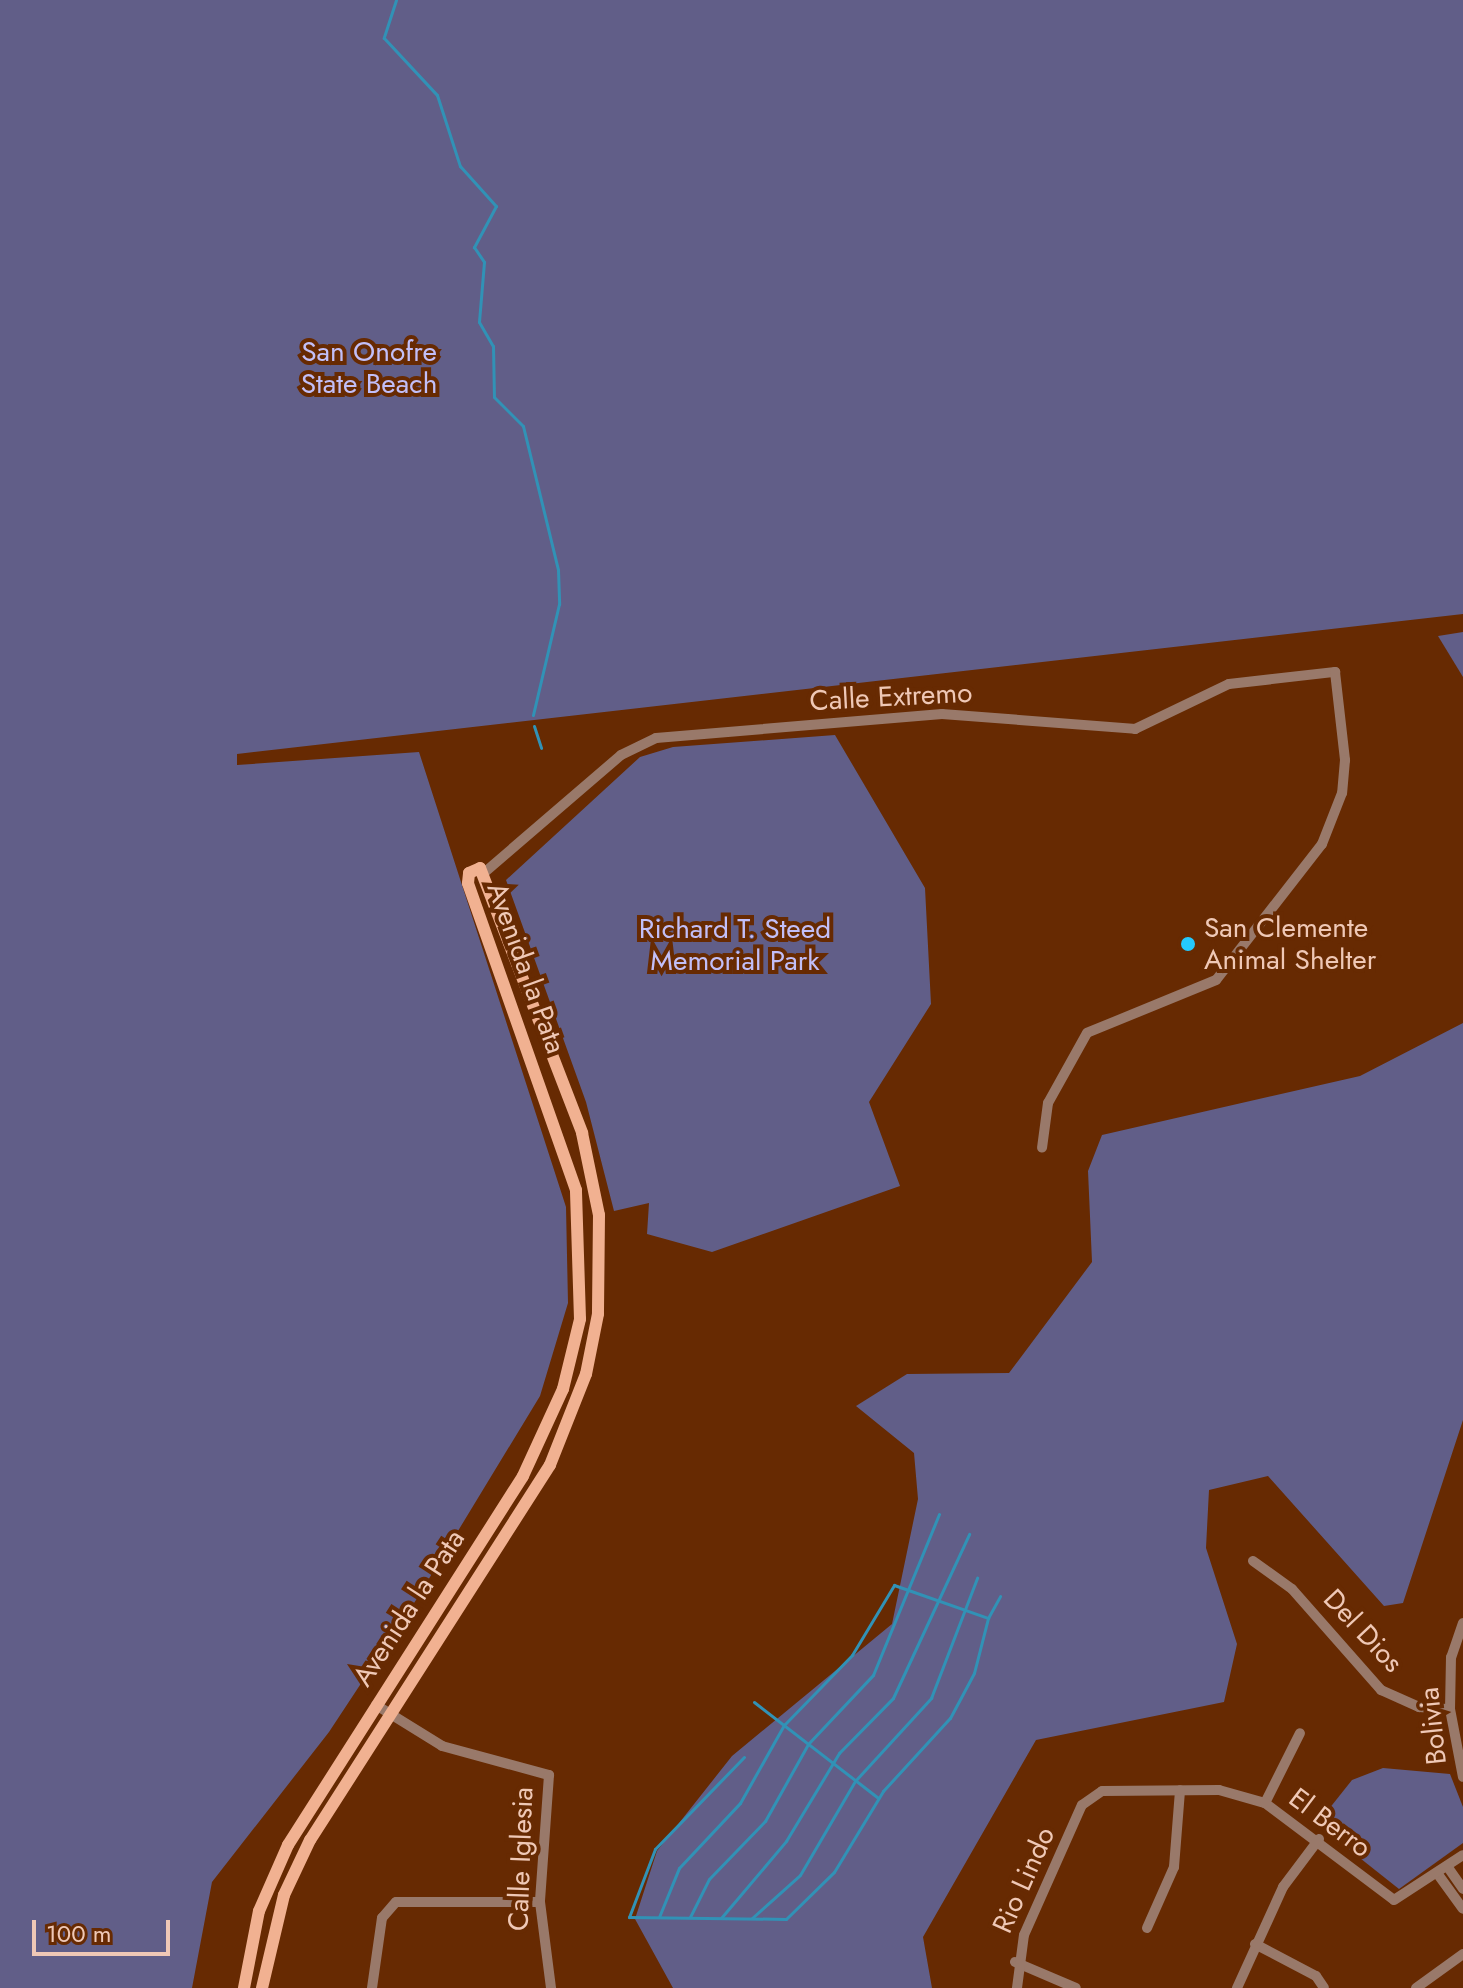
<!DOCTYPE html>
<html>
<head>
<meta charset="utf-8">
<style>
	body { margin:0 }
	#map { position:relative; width:1463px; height:1988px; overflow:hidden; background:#672a02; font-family:Jost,sans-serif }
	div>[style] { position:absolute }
	.green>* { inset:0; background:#615e88 }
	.stream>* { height:3px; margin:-1.5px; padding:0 1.5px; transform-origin:1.5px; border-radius:1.5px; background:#3192b6 }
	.minor>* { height:10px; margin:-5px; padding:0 5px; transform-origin:5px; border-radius:5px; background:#99796a }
	.major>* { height:12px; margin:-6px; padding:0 6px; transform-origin:6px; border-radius:6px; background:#f1b191 }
	.dots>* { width:22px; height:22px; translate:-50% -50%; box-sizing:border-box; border:4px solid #672a02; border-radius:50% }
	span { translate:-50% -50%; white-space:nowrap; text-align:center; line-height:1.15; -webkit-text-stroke:8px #672a02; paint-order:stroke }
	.park-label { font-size:28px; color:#c2bff8 }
	.street-label { font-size:28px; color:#efc8b6 }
	.poi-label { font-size:28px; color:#efc8b6 }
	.left { translate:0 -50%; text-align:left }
	.scale { position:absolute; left:32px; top:1920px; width:138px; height:36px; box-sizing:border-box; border:4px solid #efc8b6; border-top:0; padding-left:10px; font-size:24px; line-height:28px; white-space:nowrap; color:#efc8b6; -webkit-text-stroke:6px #672a02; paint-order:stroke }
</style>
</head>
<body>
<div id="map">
	<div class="green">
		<i style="clip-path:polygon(0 0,1463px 0,1463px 614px,237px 754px,237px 765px,419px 752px,566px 1207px,568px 1303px,540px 1396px,416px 1600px,329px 1732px,212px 1882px,192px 1988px,0 1988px)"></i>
		<i style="clip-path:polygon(1463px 632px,1463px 677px,1438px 636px)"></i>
		<i style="clip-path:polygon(835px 735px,925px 888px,931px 1004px,869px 1102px,900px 1186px,712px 1252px,647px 1234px,649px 1203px,614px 1211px,586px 1102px,506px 880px,640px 757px,673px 747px)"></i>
		<i style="clip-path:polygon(1463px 1023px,1463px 1420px,1403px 1603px,1384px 1606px,1268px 1476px,1209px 1490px,1206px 1548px,1237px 1644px,1224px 1702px,1036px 1740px,923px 1937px,932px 1988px,673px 1988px,635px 1919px,657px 1851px,732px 1756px,892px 1624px,918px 1499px,914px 1453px,856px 1406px,907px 1374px,1009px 1373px,1092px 1262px,1088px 1171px,1102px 1135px,1360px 1076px)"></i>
		<i style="clip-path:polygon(1383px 1768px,1450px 1774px,1463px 1807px,1463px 1843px,1399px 1889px,1317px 1824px,1352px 1780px)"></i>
	</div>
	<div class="stream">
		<i style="left:396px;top:0;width:40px;rotate:108deg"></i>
		<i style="left:384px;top:38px;width:78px;rotate:47.1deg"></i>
		<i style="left:437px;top:95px;width:75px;rotate:72.1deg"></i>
		<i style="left:460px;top:166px;width:54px;rotate:48deg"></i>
		<i style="left:496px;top:206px;width:47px;rotate:118.2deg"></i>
		<i style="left:474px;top:247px;width:18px;rotate:56deg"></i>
		<i style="left:484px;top:262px;width:60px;rotate:94.8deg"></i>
		<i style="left:479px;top:322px;width:28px;rotate:60deg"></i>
		<i style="left:493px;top:346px;width:51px;rotate:88.9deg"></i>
		<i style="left:494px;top:397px;width:41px;rotate:45deg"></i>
		<i style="left:523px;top:426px;width:148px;rotate:76.3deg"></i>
		<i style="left:558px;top:570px;width:34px;rotate:88deg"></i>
		<i style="left:559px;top:604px;width:114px;rotate:103.2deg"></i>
		<i style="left:534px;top:726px;width:23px;rotate:72deg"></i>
		<i style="left:754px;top:1702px;width:157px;rotate:37.7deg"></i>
		<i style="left:744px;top:1757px;width:128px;rotate:134.1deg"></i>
		<i style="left:655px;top:1849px;width:73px;rotate:110.9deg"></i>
		<i style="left:629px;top:1917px;width:157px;rotate:0.7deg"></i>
		<i style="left:786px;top:1919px;width:67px;rotate:-44.4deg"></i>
		<i style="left:834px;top:1872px;width:95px;rotate:-58.8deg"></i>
		<i style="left:883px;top:1791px;width:99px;rotate:-47.5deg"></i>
		<i style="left:950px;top:1718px;width:51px;rotate:-61.9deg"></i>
		<i style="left:974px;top:1673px;width:57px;rotate:-75.7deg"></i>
		<i style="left:659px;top:1917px;width:53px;rotate:-67.8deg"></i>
		<i style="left:679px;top:1868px;width:89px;rotate:-46.8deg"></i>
		<i style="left:740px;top:1803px;width:90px;rotate:-60.6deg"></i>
		<i style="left:784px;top:1725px;width:98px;rotate:-45.8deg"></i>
		<i style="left:852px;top:1655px;width:82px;rotate:-59deg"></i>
		<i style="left:894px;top:1585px;width:100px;rotate:19.3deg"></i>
		<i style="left:988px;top:1618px;width:25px;rotate:-61deg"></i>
		<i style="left:690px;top:1917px;width:42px;rotate:-63.4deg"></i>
		<i style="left:709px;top:1879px;width:81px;rotate:-46deg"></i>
		<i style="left:765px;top:1821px;width:88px;rotate:-60.8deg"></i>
		<i style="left:808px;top:1744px;width:95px;rotate:-46.7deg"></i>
		<i style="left:873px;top:1675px;width:174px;rotate:-67.7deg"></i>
		<i style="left:721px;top:1918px;width:101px;rotate:-49.8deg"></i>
		<i style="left:786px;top:1841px;width:103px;rotate:-58.9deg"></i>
		<i style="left:839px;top:1753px;width:77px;rotate:-45.5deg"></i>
		<i style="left:893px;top:1698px;width:181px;rotate:-65.1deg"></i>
		<i style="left:752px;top:1918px;width:64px;rotate:-41.9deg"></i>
		<i style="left:800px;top:1875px;width:109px;rotate:-59.7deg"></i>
		<i style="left:855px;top:1781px;width:113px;rotate:-47.5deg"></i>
		<i style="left:931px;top:1698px;width:129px;rotate:-69deg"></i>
	</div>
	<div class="minor">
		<i style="left:485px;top:872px;width:179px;rotate:-40.7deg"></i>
		<i style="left:621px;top:755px;width:39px;rotate:-26deg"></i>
		<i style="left:656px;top:738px;width:287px;rotate:-4.8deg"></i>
		<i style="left:942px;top:714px;width:194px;rotate:4.4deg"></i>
		<i style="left:1135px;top:729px;width:104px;rotate:-25.6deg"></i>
		<i style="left:1229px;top:684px;width:107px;rotate:-6.5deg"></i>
		<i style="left:1335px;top:672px;width:89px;rotate:83.5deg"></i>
		<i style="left:1345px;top:760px;width:33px;rotate:95deg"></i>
		<i style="left:1342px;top:793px;width:55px;rotate:111.4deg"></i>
		<i style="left:1322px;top:844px;width:172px;rotate:127.9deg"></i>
		<i style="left:1216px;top:980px;width:139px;rotate:157.7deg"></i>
		<i style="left:1087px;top:1033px;width:80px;rotate:119.1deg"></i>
		<i style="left:1048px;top:1103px;width:45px;rotate:97.6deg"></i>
		<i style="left:1253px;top:1561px;width:48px;rotate:35.7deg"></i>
		<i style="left:1292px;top:1589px;width:135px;rotate:48.6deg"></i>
		<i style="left:1381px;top:1690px;width:42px;rotate:24.1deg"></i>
		<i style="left:1419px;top:1707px;width:31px;rotate:4deg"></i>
		<i style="left:1463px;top:1623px;width:36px;rotate:109deg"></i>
		<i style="left:1451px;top:1657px;width:52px;rotate:91.1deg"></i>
		<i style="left:1450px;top:1709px;width:69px;rotate:79.2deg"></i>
		<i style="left:376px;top:1705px;width:78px;rotate:31.8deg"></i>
		<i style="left:442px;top:1746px;width:111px;rotate:15.2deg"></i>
		<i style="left:549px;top:1775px;width:127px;rotate:94.1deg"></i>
		<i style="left:540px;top:1902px;width:87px;rotate:82.7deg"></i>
		<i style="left:1265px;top:1803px;width:78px;rotate:-63.4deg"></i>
		<i style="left:1447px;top:1866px;width:28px;rotate:55deg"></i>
		<i style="left:1437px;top:1873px;width:44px;rotate:54.2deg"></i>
		<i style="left:1147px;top:1928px;width:67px;rotate:-66.1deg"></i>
		<i style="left:1174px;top:1867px;width:77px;rotate:-85.5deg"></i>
		<i style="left:1255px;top:1944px;width:69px;rotate:27.7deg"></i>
		<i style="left:1316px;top:1976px;width:14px;rotate:56deg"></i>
		<i style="left:1015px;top:1962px;width:66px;rotate:23.1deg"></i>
		<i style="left:372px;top:1988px;width:71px;rotate:-81.9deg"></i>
		<i style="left:382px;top:1918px;width:21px;rotate:-49deg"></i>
		<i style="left:396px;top:1902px;width:144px"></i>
		<i style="left:1017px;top:1988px;width:53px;rotate:-82.5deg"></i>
		<i style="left:1024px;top:1935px;width:142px;rotate:-66deg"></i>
		<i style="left:1082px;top:1805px;width:24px;rotate:-35deg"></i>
		<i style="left:1102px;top:1791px;width:117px;rotate:-0.5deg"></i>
		<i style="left:1219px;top:1790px;width:48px;rotate:15.8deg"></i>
		<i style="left:1265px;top:1803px;width:161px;rotate:36.9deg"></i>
		<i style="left:1394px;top:1900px;width:82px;rotate:-33.1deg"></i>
		<i style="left:1237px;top:1988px;width:111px;rotate:-65.5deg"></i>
		<i style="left:1283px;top:1887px;width:60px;rotate:-53.1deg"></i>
		<i style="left:1416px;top:1988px;width:58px;rotate:-35.9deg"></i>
	</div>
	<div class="major">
		<i style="left:244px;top:1988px;width:78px;rotate:-79deg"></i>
		<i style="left:259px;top:1911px;width:72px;rotate:-66.3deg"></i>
		<i style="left:288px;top:1845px;width:437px;rotate:-57.5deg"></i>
		<i style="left:523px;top:1476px;width:96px;rotate:-65.3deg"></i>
		<i style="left:563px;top:1389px;width:72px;rotate:-76.3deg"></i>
		<i style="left:580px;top:1319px;width:129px;rotate:-91.8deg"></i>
		<i style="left:576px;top:1190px;width:325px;rotate:-109.4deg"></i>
		<i style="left:468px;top:883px;width:10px;rotate:-84deg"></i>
		<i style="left:469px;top:873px;width:12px;rotate:-24deg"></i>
		<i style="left:480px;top:868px;width:284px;rotate:68.9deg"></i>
		<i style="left:582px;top:1133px;width:84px;rotate:78.3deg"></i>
		<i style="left:599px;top:1215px;width:99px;rotate:90.6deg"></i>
		<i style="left:598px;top:1314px;width:61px;rotate:101.3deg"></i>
		<i style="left:586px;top:1374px;width:98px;rotate:111.6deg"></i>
		<i style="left:550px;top:1465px;width:445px;rotate:122.6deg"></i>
		<i style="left:310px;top:1840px;width:61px;rotate:115.3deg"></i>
		<i style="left:284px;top:1895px;width:96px;rotate:103.3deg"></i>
	</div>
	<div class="dots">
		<i style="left:1188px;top:944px;background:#24c9fe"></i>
	</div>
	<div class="park-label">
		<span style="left:369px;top:368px">San Onofre<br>State Beach</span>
		<span style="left:735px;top:945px">Richard T. Steed<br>Memorial Park</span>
	</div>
	<div class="street-label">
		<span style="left:891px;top:697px;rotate:-3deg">Calle Extremo</span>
		<span style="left:526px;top:968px;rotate:70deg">Avenida la Pata</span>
		<span style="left:409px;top:1608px;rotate:-57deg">Avenida la Pata</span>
		<span style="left:1363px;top:1631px;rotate:47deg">Del Dios</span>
		<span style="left:1433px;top:1726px;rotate:-96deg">Bolivia</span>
		<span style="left:1330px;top:1823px;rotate:37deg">El Berro</span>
		<span style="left:521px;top:1859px;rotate:-88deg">Calle Iglesia</span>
		<span style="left:1024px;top:1880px;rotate:-66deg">Rio Lindo</span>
	</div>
	<div class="poi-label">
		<span class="left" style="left:1204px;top:944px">San Clemente<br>Animal Shelter</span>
	</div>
	<div class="scale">100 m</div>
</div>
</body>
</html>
